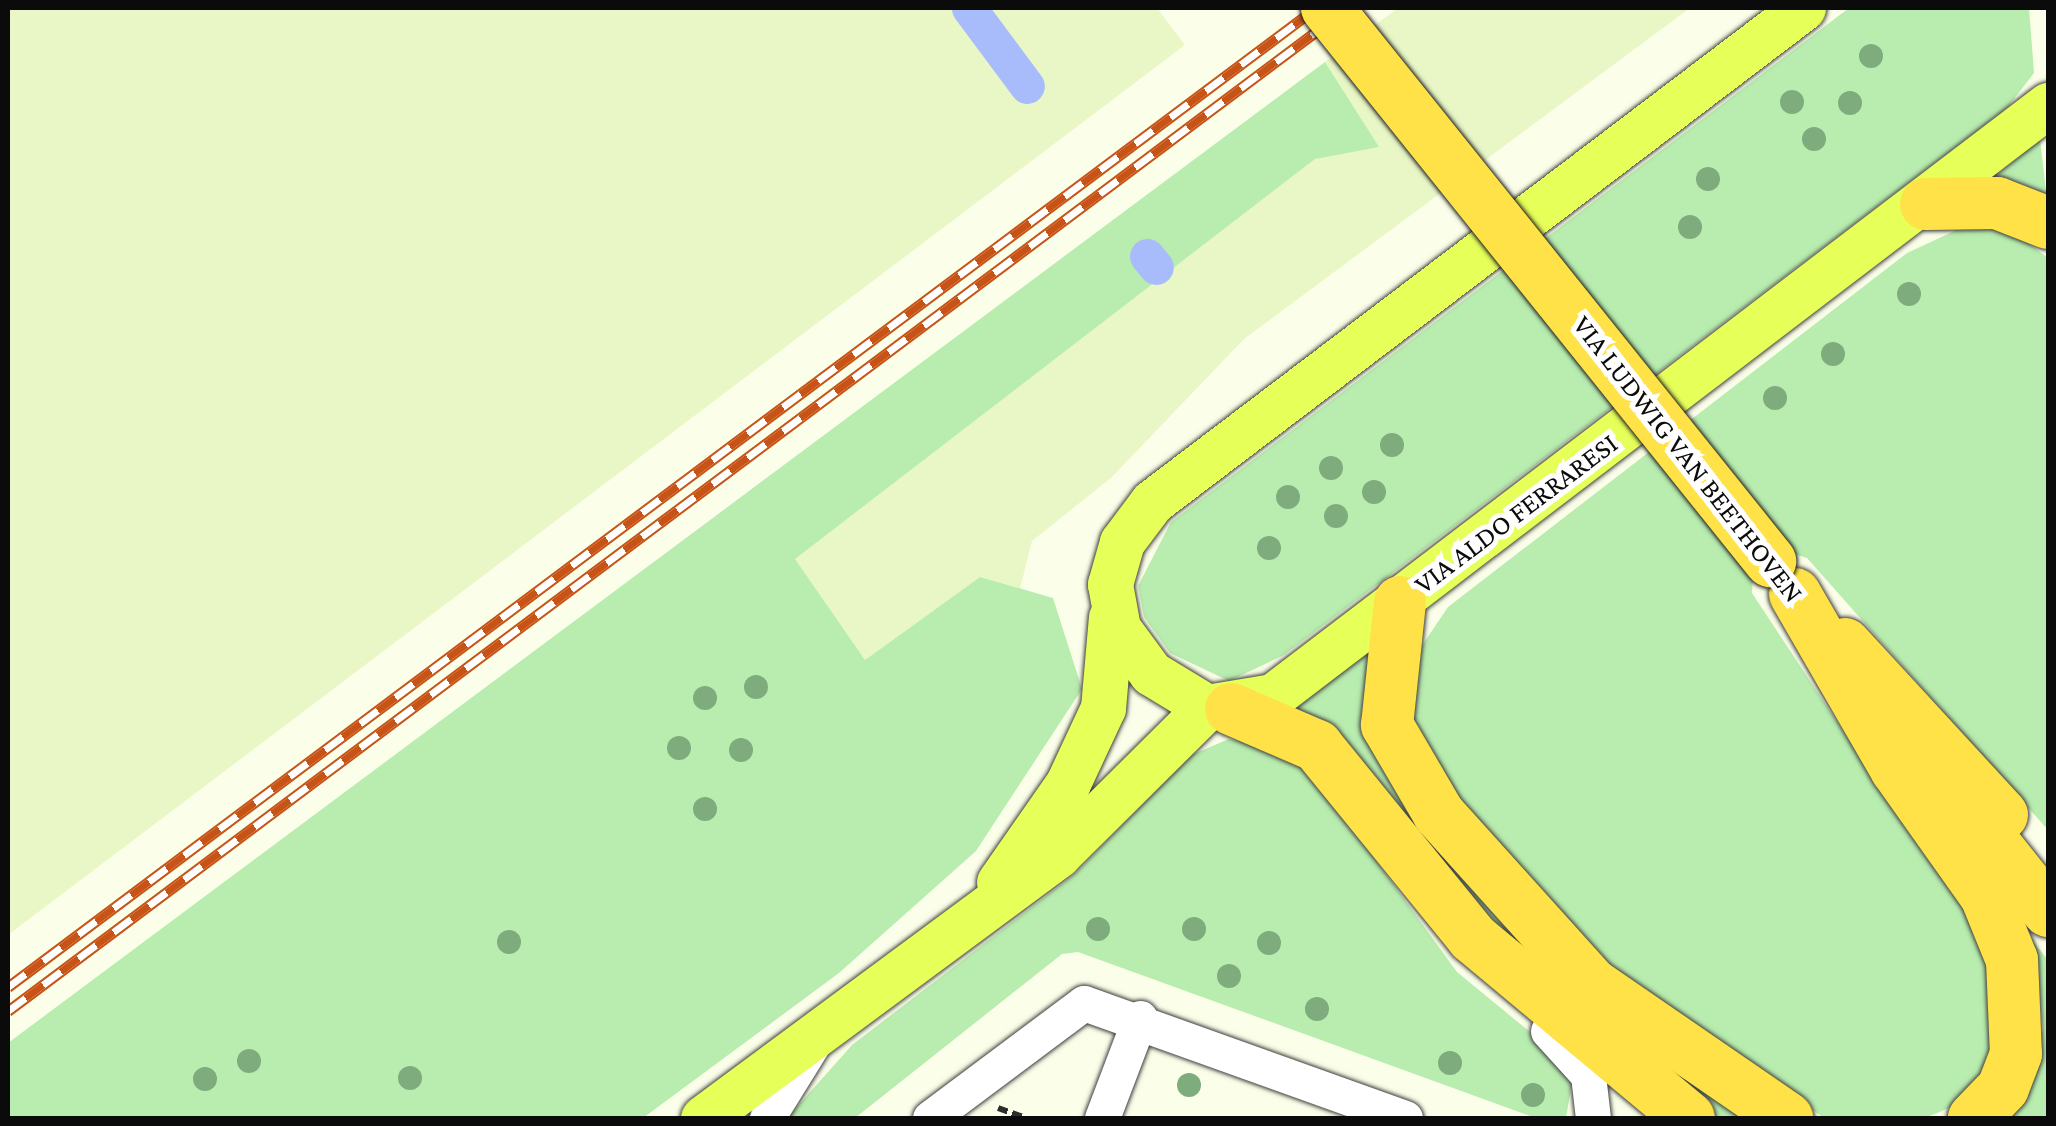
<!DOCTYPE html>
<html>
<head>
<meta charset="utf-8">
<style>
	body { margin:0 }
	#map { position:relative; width:2056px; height:1126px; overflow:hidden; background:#fbffe9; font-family:"Crimson Pro",serif }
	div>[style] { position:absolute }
	.farmland>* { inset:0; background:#e9f7c7 }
	.green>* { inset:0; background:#b8edaf }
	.canal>* { height:35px; margin:-17.5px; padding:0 17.5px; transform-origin:17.5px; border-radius:17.5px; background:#a8bcfc }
	.path>* { height:6px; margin-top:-3px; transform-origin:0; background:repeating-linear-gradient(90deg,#2d2d2d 0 10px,transparent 0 15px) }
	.roads { filter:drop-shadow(0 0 2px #3e3e3e) drop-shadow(0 0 2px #3e3e3e) }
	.minor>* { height:35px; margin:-17.5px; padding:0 17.5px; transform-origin:17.5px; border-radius:17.5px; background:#fff }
	.major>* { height:45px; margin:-22.5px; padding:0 22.5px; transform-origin:22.5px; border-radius:22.5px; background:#e7ff59 }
	.highway>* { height:52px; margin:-26px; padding:0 26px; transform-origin:26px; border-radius:26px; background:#ffe247 }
	.rail>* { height:11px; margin-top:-5.5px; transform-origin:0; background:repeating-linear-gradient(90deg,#fff 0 22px,#c75317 0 44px); box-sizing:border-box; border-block:2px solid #c75317 }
	.bridges { filter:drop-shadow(0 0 2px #1c1c1c) drop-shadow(0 0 2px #1c1c1c) }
	.highway-bridge>* { height:52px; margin:-26px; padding:0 26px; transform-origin:26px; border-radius:26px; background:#ffe247 }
	.trees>* { width:24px; height:24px; margin:-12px; border-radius:50%; background:#7eac7d }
	span { translate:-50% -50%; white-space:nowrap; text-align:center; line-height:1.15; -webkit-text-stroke:10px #fff; paint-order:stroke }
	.street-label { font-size:28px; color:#0b0b0b }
	.frame { position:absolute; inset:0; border:10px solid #0b0b0b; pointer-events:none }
</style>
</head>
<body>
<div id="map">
	<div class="farmland">
		<i style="clip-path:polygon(8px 8px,1157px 8px,1185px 45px,8px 935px)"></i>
		<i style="clip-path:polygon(1398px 8px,1690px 8px,1244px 339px,1112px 477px,1032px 541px,1020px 589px,980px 577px,865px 660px,794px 559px,1316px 158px,1378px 147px,1325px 62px)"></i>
	</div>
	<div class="green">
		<i style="clip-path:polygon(1849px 8px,2029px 8px,2034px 73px,2007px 108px,1284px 655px,1229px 681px,1170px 653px,1144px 617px,1138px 586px,1171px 522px)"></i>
		<i style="clip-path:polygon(1325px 62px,1379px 147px,1315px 159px,795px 559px,865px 660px,980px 577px,1053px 598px,1082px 689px,976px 851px,839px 973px,643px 1118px,8px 1118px,8px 1043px)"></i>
		<i style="clip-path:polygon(2040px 139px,2048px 208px,1983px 187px)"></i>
		<i style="clip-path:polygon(1963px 227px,2012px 231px,2048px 258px,2048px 830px,1807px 558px,1785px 551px,1753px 577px,1752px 593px,1855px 749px,1969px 898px,2001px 1014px,1986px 1068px,1949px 1108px,1925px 1118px,1824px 1118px,1593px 955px,1450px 795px,1411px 720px,1415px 656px,1448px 607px,1907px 253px)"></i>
		<i style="clip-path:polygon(1368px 652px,1364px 720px,1759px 1118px,1713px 1118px,1576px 1011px,1287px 713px)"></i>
		<i style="clip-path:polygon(1229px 739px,1298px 753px,1457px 972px,1558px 1055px,1572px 1082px,1566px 1118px,1536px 1118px,1078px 952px,1062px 954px,855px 1118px,787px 1118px,852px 1045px,1075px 874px,1191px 755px)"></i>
		<i style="clip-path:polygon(2011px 914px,2048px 960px,2048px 1118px,2004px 1118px,2043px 1029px,2038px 980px)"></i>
	</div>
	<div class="canal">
		<i style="left:969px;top:8px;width:97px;rotate:53.4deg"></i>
		<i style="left:1147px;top:256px;width:14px;rotate:51deg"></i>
	</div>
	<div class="path">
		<i style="left:998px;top:1108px;width:29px;rotate:20deg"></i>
	</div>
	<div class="roads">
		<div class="minor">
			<i style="left:1548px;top:1031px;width:59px;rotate:47.7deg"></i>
			<i style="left:1588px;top:1075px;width:43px;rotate:83.4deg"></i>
			<i style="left:767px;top:1118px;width:93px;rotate:-58.2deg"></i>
			<i style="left:930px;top:1118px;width:192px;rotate:-36.8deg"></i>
			<i style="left:1084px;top:1003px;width:341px;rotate:19.7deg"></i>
			<i style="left:1102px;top:1118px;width:107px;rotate:-69.2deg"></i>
		</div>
		<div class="major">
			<i style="left:1803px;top:8px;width:817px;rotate:142.81deg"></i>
			<i style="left:1152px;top:502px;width:50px;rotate:126.9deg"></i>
			<i style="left:1122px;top:542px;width:44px;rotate:105.9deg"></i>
			<i style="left:1110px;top:584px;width:45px;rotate:79.7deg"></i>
			<i style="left:1118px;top:628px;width:56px;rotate:53.7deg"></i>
			<i style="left:1151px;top:673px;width:66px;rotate:31.3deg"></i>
			<i style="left:1207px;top:707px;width:67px;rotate:-9.5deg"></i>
			<i style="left:1273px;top:696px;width:975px;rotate:-37.33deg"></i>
			<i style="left:999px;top:882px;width:121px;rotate:-55.1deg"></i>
			<i style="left:1068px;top:783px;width:83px;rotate:-65deg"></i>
			<i style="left:1103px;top:708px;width:91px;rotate:-85deg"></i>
			<i style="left:703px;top:1118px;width:442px;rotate:-36.5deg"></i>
			<i style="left:1058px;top:855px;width:210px;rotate:-44.8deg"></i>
		</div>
		<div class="highway">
			<i style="left:1926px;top:204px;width:71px;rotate:-0.8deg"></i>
			<i style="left:1997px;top:203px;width:55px;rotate:21.4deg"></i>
			<i style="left:1795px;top:594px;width:202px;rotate:60deg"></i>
			<i style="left:1896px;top:769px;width:156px;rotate:54.7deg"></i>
			<i style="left:1986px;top:896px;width:69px;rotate:67.9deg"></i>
			<i style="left:2012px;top:960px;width:94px;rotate:87.6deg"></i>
			<i style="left:2016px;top:1054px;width:36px;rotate:111deg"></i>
			<i style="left:2003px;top:1088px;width:42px;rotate:134deg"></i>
			<i style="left:1400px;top:602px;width:124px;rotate:96deg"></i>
			<i style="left:1387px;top:725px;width:103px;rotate:59.7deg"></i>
			<i style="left:1439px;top:814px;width:229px;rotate:48deg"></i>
			<i style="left:1592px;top:984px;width:237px;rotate:34.5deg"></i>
			<i style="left:1845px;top:644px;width:232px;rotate:47.4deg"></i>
			<i style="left:1231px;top:709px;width:94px;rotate:23.3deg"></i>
			<i style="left:1317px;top:746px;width:247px;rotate:50.9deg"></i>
			<i style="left:1473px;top:938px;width:281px;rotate:39.8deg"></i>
			<i style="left:1957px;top:797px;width:146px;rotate:51.4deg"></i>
		</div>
	</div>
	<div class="rail">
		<i style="left:8px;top:987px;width:1634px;rotate:-36.81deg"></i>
		<i style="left:8px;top:1011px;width:1674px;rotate:-36.82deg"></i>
	</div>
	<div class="bridges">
		<div class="highway-bridge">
			<i style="left:1327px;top:8px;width:709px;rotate:51.3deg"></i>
		</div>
	</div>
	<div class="trees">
		<i style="left:1871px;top:56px"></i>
		<i style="left:1792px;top:102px"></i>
		<i style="left:1850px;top:103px"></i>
		<i style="left:1814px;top:139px"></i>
		<i style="left:1708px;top:179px"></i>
		<i style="left:1690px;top:227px"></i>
		<i style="left:1909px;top:294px"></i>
		<i style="left:1833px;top:354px"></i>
		<i style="left:1775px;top:398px"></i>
		<i style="left:1392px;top:445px"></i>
		<i style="left:1331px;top:468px"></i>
		<i style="left:1374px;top:492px"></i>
		<i style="left:1288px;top:497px"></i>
		<i style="left:1336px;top:516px"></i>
		<i style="left:1269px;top:548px"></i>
		<i style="left:756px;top:687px"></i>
		<i style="left:705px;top:698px"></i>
		<i style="left:679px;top:748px"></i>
		<i style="left:741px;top:750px"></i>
		<i style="left:705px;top:809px"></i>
		<i style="left:1098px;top:929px"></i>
		<i style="left:1194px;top:929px"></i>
		<i style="left:509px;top:942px"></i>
		<i style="left:1269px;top:943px"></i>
		<i style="left:1229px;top:976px"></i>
		<i style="left:1317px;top:1009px"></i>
		<i style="left:249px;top:1061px"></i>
		<i style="left:1450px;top:1063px"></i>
		<i style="left:410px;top:1078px"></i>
		<i style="left:205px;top:1079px"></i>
		<i style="left:1189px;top:1085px"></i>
		<i style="left:1533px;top:1095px"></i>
	</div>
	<div class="street-label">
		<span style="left:1688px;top:459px;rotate:52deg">VIA LUDWIG VAN BEETHOVEN</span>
		<span style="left:1516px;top:514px;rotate:-37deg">VIA ALDO FERRARESI</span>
	</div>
	<div class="frame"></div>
</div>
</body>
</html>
